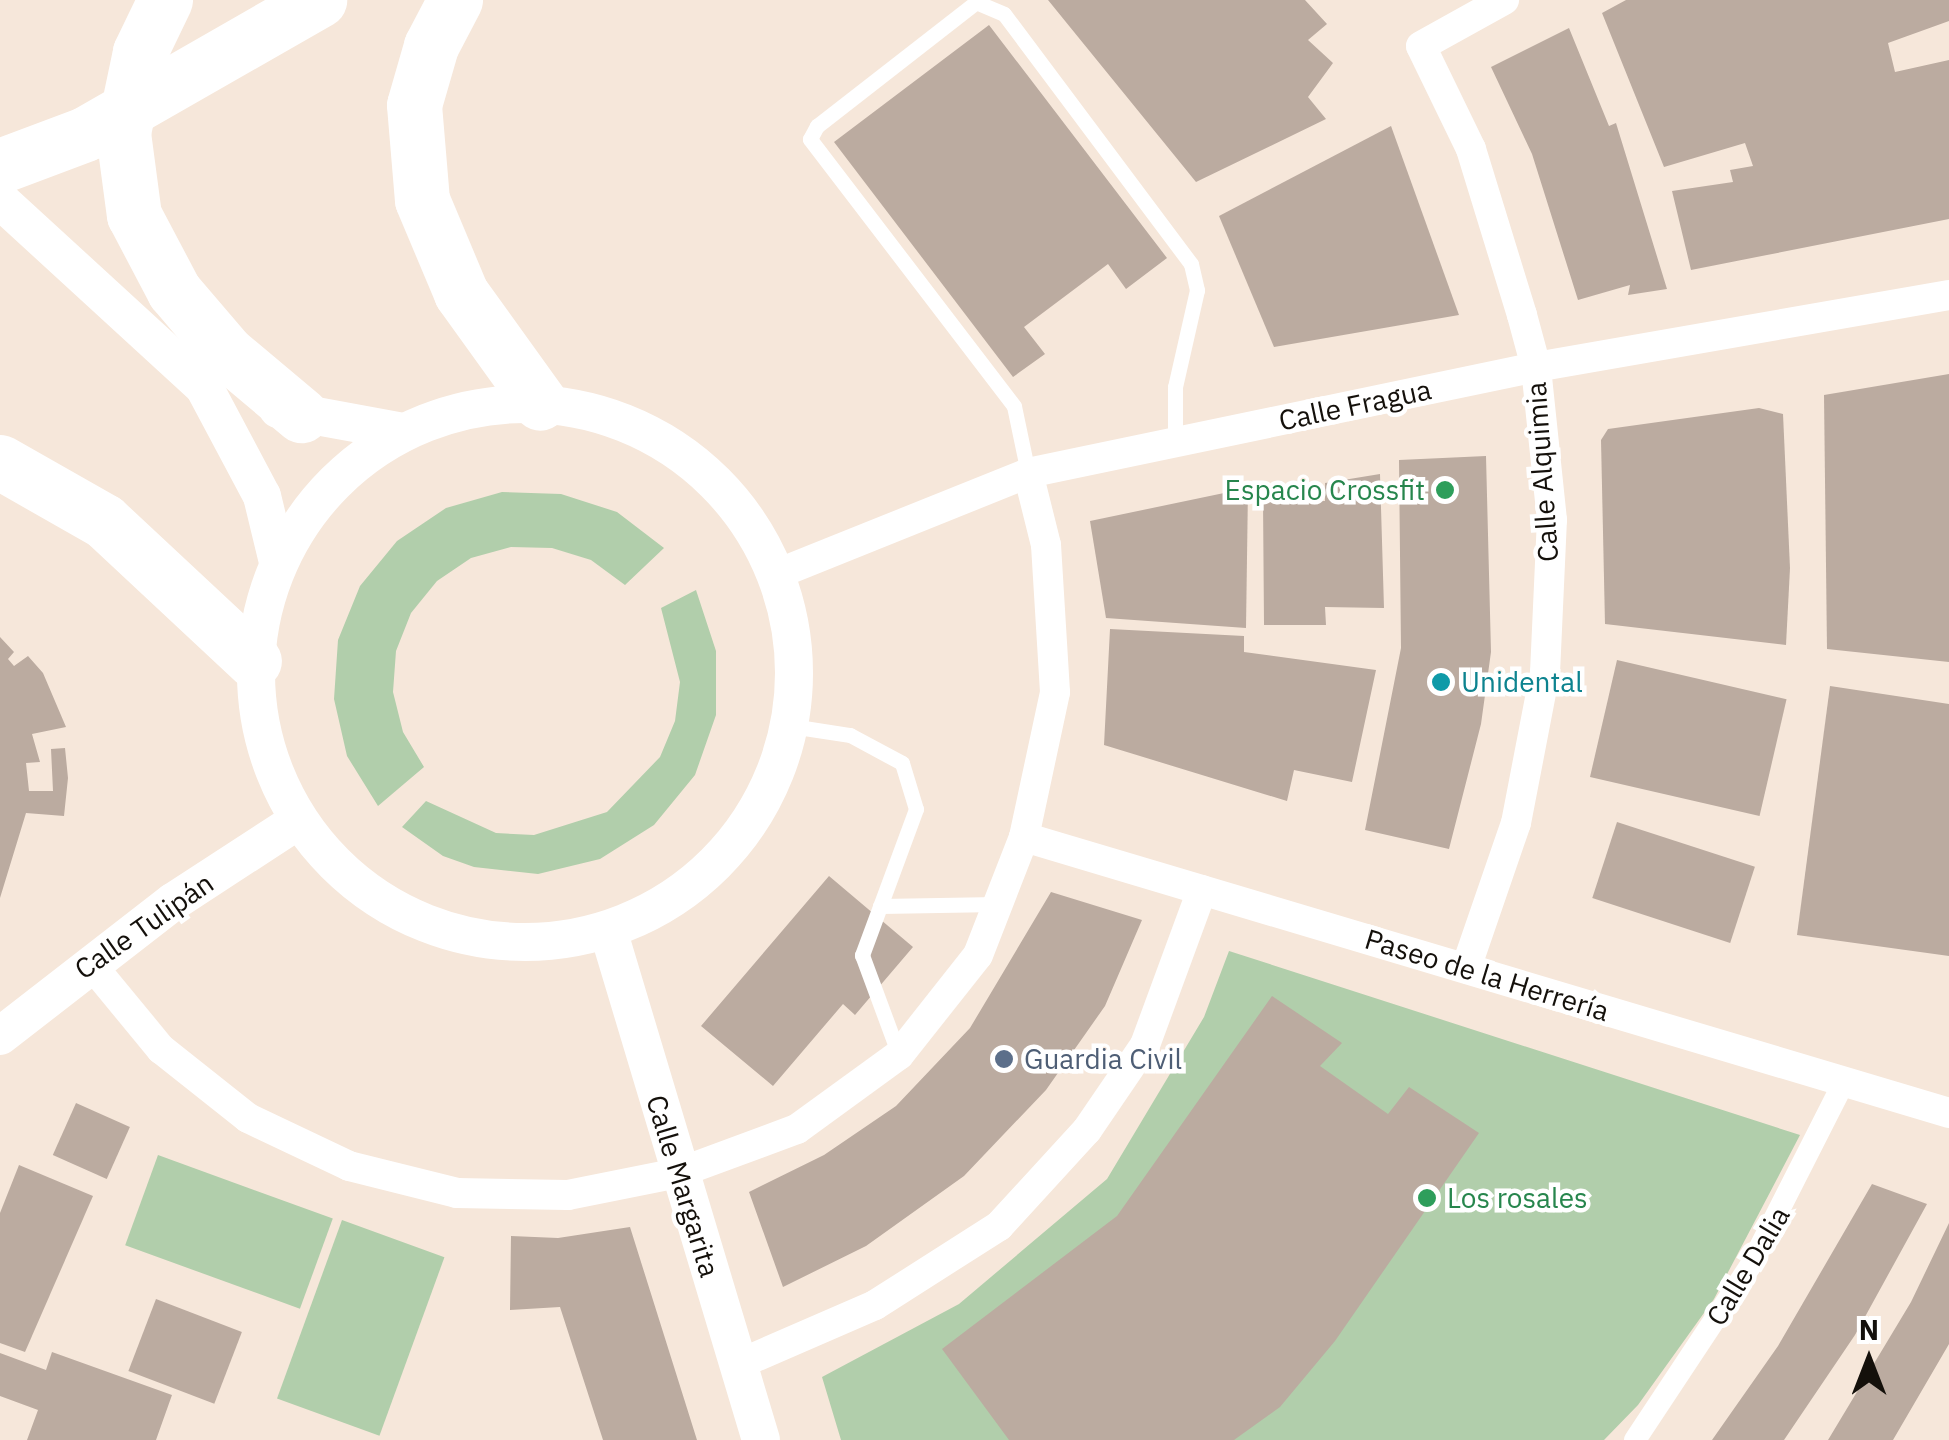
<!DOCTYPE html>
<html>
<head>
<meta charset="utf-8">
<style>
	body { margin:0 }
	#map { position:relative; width:1949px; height:1440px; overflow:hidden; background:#f6e7da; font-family:"IBM Plex Sans",sans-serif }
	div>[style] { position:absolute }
	.green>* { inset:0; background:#b1ceab; transform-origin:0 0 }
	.building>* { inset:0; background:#bbaba0; transform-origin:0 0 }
	.service>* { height:15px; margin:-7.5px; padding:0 7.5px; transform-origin:7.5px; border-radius:7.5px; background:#fff }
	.pedestrian>* { height:22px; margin:-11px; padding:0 11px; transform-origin:11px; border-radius:11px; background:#fff }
	.minor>* { height:30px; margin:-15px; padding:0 15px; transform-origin:15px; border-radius:15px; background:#fff }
	.tertiary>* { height:38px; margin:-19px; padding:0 19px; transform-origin:19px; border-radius:19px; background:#fff }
	.tertiary>.ring { margin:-19px; padding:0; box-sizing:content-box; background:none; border:38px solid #fff; border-radius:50% }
	.motorway>* { height:55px; margin:-27.5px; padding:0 27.5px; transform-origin:27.5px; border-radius:27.5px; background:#fff }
	.dots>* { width:28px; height:28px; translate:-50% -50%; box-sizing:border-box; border:5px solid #fff; border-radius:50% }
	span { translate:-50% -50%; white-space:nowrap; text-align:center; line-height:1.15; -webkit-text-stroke:9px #fff; paint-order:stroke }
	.street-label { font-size:28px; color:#14100b }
	.leisure-label { font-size:28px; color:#27864d }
	.right { translate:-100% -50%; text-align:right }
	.left { translate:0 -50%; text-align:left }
	.culture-label { font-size:28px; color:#0d838f }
	.service-label { font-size:28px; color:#4e5e75 }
	.north { position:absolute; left:1819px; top:1310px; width:100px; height:100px; -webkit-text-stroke:8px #fff; paint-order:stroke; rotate:0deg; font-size:28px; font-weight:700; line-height:40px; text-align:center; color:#14100b }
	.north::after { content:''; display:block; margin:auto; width:35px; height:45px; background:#14100b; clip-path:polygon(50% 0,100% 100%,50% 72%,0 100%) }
</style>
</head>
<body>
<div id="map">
	<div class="green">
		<i style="clip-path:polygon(502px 492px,561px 494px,617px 512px,664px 548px,625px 585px,591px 560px,552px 548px,511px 547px,471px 558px,437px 581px,411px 613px,396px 651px,393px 692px,403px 732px,424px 767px,378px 806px,347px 756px,334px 699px,338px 640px,360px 586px,397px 541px,446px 508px)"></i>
		<i style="clip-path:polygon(696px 590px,716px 651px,716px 715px,695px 775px,654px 825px,600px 859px,538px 874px,474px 867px,443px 856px,402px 827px,426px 801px,496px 833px,534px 835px,607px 812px,660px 757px,675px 721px,680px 682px,661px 608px)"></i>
		<i style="clip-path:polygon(1229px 951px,1800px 1135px,1714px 1299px,1638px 1405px,1604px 1440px,841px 1440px,822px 1377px,959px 1304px,1107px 1179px,1204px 1017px)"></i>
		<i style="left:158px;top:1155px;width:186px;height:96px;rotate:20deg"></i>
		<i style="left:342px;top:1220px;width:109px;height:190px;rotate:20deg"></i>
	</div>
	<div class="building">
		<i style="clip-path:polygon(1048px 0,1305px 0,1327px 24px,1308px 40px,1333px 63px,1308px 97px,1326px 119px,1196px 182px)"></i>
		<i style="clip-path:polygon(1626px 0,1949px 0,1949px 21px,1888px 43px,1895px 72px,1949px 60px,1949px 219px,1691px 270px,1672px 191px,1733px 182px,1730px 170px,1753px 166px,1745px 143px,1664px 167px,1602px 13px)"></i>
		<i style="clip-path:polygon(989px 25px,1167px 258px,1126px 289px,1108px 264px,1024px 327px,1045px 354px,1013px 377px,834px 142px)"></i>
		<i style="clip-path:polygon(1569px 28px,1609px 126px,1616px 123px,1667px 289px,1628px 295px,1630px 285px,1578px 300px,1532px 154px,1491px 67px)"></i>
		<i style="clip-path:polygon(1391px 126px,1459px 315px,1274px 347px,1219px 216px)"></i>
		<i style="clip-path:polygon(1949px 374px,1949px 662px,1827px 649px,1824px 395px)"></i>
		<i style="clip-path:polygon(1759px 408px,1783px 414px,1790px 568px,1786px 645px,1605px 624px,1601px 440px,1608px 429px)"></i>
		<i style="clip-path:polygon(1486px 456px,1491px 652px,1481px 724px,1449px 849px,1365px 830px,1401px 648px,1399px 460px)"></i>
		<i style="clip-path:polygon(1380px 474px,1384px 608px,1325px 607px,1326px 625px,1264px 625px,1263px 500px,1325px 501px,1325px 483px)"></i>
		<i style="clip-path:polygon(1248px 488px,1246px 628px,1106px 618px,1090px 521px)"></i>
		<i style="clip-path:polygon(1110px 629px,1244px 636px,1244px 652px,1376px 670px,1352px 782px,1294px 770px,1287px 801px,1104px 745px)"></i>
		<i style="clip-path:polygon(0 637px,14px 652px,8px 659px,14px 666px,28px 656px,43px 673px,66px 727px,32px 734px,40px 762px,26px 763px,29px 791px,53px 791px,51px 749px,65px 748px,68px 778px,64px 816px,26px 813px,0 898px)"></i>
		<i style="left:1617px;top:660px;width:174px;height:120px;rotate:13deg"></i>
		<i style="clip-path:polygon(1830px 686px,1949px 704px,1949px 956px,1797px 935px)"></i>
		<i style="left:1617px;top:822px;width:145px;height:80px;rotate:18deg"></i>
		<i style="clip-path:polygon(829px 876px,913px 947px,855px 1015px,843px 1004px,773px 1086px,701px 1026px)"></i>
		<i style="clip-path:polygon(1051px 892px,1142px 920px,1105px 1006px,1046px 1090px,964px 1176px,866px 1246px,783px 1287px,749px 1192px,824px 1155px,896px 1106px,970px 1028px)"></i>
		<i style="clip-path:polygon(1272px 996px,1342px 1043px,1320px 1066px,1388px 1114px,1409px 1087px,1479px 1133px,1335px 1341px,1280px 1407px,1234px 1440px,1009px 1440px,942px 1349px,1117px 1216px)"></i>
		<i style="left:76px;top:1103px;width:59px;height:57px;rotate:24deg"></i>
		<i style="clip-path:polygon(19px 1165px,93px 1196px,25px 1352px,0 1343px,0 1213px)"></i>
		<i style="clip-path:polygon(1872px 1184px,1927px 1204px,1855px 1335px,1784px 1440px,1712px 1440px,1778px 1346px)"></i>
		<i style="clip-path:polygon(1949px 1223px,1949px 1344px,1893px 1440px,1828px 1440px,1911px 1302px)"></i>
		<i style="clip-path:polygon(630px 1227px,697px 1440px,603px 1440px,560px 1307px,510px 1310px,511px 1236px,558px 1238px)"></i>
		<i style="left:156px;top:1299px;width:92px;height:77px;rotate:21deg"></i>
		<i style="clip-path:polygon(52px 1352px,172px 1395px,156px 1440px,27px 1440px,38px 1410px,0 1396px,0 1353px,46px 1370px)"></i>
	</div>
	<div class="service">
		<i style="left:1028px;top:473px;width:68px;rotate:-101.8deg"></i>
		<i style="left:1014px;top:406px;width:336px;rotate:-127.4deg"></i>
		<i style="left:810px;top:139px;width:15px;rotate:-62deg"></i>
		<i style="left:817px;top:126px;width:202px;rotate:-37.9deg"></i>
		<i style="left:976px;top:2px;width:30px;rotate:23deg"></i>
		<i style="left:1004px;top:14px;width:312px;rotate:53.2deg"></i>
		<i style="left:1191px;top:264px;width:27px;rotate:77deg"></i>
		<i style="left:1197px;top:290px;width:99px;rotate:102.8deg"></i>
		<i style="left:1175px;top:387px;width:55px;rotate:90deg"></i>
		<i style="left:791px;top:726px;width:60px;rotate:8.7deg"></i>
		<i style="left:850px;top:735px;width:59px;rotate:28.3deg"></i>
		<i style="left:902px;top:763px;width:48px;rotate:73.1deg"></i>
		<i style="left:916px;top:809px;width:156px;rotate:110.3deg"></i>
		<i style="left:862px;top:955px;width:107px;rotate:69.7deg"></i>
		<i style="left:880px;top:906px;width:118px;rotate:-1deg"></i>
	</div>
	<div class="pedestrian">
		<i style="left:1635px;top:1440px;width:210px;rotate:-56.5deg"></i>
		<i style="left:1751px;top:1265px;width:205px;rotate:-63.1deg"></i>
	</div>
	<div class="minor">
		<i style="left:777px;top:574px;width:271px;rotate:-21.9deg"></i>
		<i style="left:1028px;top:473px;width:519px;rotate:-11.79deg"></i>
		<i style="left:1536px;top:367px;width:419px;rotate:-9.9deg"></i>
		<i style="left:1024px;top:837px;width:965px;rotate:16.61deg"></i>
		<i style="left:90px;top:963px;width:112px;rotate:50.5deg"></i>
		<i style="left:161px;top:1049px;width:111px;rotate:38.4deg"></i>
		<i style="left:248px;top:1118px;width:112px;rotate:25.4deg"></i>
		<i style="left:349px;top:1166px;width:111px;rotate:14deg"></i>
		<i style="left:457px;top:1193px;width:111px;rotate:1deg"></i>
		<i style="left:568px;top:1195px;width:112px;rotate:-11.3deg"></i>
		<i style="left:678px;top:1173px;width:127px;rotate:-20.3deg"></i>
		<i style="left:797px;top:1129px;width:126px;rotate:-36deg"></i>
		<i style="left:899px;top:1055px;width:127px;rotate:-51.7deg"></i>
		<i style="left:978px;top:955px;width:127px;rotate:-68.7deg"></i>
		<i style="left:1024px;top:837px;width:148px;rotate:-77.9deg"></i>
		<i style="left:1055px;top:692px;width:147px;rotate:-93.5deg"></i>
		<i style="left:1046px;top:545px;width:74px;rotate:-104deg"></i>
		<i style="left:1466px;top:968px;width:153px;rotate:-71deg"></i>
		<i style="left:1516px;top:823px;width:153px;rotate:-79.1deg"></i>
		<i style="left:1545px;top:673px;width:153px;rotate:-87.4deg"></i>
		<i style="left:1552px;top:520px;width:154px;rotate:-96deg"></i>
		<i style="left:1536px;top:367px;width:54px;rotate:-105.1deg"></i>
		<i style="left:1522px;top:315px;width:174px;rotate:-107.1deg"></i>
		<i style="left:1471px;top:149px;width:114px;rotate:-115.9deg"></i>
		<i style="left:1421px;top:46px;width:95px;rotate:-29deg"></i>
		<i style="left:737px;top:1365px;width:150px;rotate:-23.5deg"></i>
		<i style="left:875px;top:1305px;width:147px;rotate:-32.5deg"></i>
		<i style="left:999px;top:1226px;width:130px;rotate:-47.5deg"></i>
		<i style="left:1087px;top:1130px;width:103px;rotate:-55.7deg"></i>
		<i style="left:1145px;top:1045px;width:165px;rotate:-69.8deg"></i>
	</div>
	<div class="tertiary">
		<i style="left:0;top:200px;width:277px;rotate:42.5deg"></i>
		<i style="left:204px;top:387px;width:123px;rotate:62deg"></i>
		<i style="left:262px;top:496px;width:68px;rotate:76.4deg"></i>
		<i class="ring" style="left:256px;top:404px;width:500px;height:500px"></i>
		<i style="left:278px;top:409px;width:127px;rotate:10.4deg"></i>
		<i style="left:608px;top:930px;width:532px;rotate:73.3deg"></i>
		<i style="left:0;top:1036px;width:219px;rotate:-37.8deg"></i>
		<i style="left:173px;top:902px;width:145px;rotate:-33.1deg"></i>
	</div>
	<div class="motorway">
		<i style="left:165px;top:0;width:58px;rotate:115.7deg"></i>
		<i style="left:140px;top:52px;width:83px;rotate:101.9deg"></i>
		<i style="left:123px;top:133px;width:83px;rotate:82.4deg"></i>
		<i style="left:134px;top:215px;width:86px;rotate:62.2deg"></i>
		<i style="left:174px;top:291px;width:82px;rotate:49.5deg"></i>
		<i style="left:227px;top:353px;width:97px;rotate:40deg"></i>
		<i style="left:455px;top:0;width:52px;rotate:117.6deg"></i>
		<i style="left:431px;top:46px;width:61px;rotate:106.1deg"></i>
		<i style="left:414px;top:105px;width:95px;rotate:85.2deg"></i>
		<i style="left:422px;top:200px;width:101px;rotate:67.2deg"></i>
		<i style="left:461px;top:293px;width:135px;rotate:54.3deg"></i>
		<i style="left:0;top:166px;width:91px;rotate:-20.6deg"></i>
		<i style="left:85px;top:134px;width:270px;rotate:-29.8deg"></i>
		<i style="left:0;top:462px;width:120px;rotate:29.6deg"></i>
		<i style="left:104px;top:521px;width:205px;rotate:43deg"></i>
	</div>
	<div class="dots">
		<i style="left:1445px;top:490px;background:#2e9e5b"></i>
		<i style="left:1441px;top:682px;background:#0f9aa8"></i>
		<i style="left:1004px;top:1059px;background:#5c6f8a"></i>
		<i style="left:1427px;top:1198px;background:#2e9e5b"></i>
	</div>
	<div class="street-label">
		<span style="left:1355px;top:405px;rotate:-12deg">Calle Fragua</span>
		<span style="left:1542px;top:472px;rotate:-94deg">Calle Alquimia</span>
		<span style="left:144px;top:926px;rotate:-35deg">Calle Tulipán</span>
		<span style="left:1487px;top:975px;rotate:17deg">Paseo de la Herrería</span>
		<span style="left:683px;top:1186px;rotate:73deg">Calle Margarita</span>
		<span style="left:1748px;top:1266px;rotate:-59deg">Calle Dalia</span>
	</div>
	<div class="leisure-label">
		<span class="right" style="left:1425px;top:490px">Espacio Crossfit</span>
		<span class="left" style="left:1447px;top:1198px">Los rosales</span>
	</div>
	<div class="culture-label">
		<span class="left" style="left:1461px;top:682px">Unidental</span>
	</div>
	<div class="service-label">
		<span class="left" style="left:1024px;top:1059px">Guardia Civil</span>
	</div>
	<div class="north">N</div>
</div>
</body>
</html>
